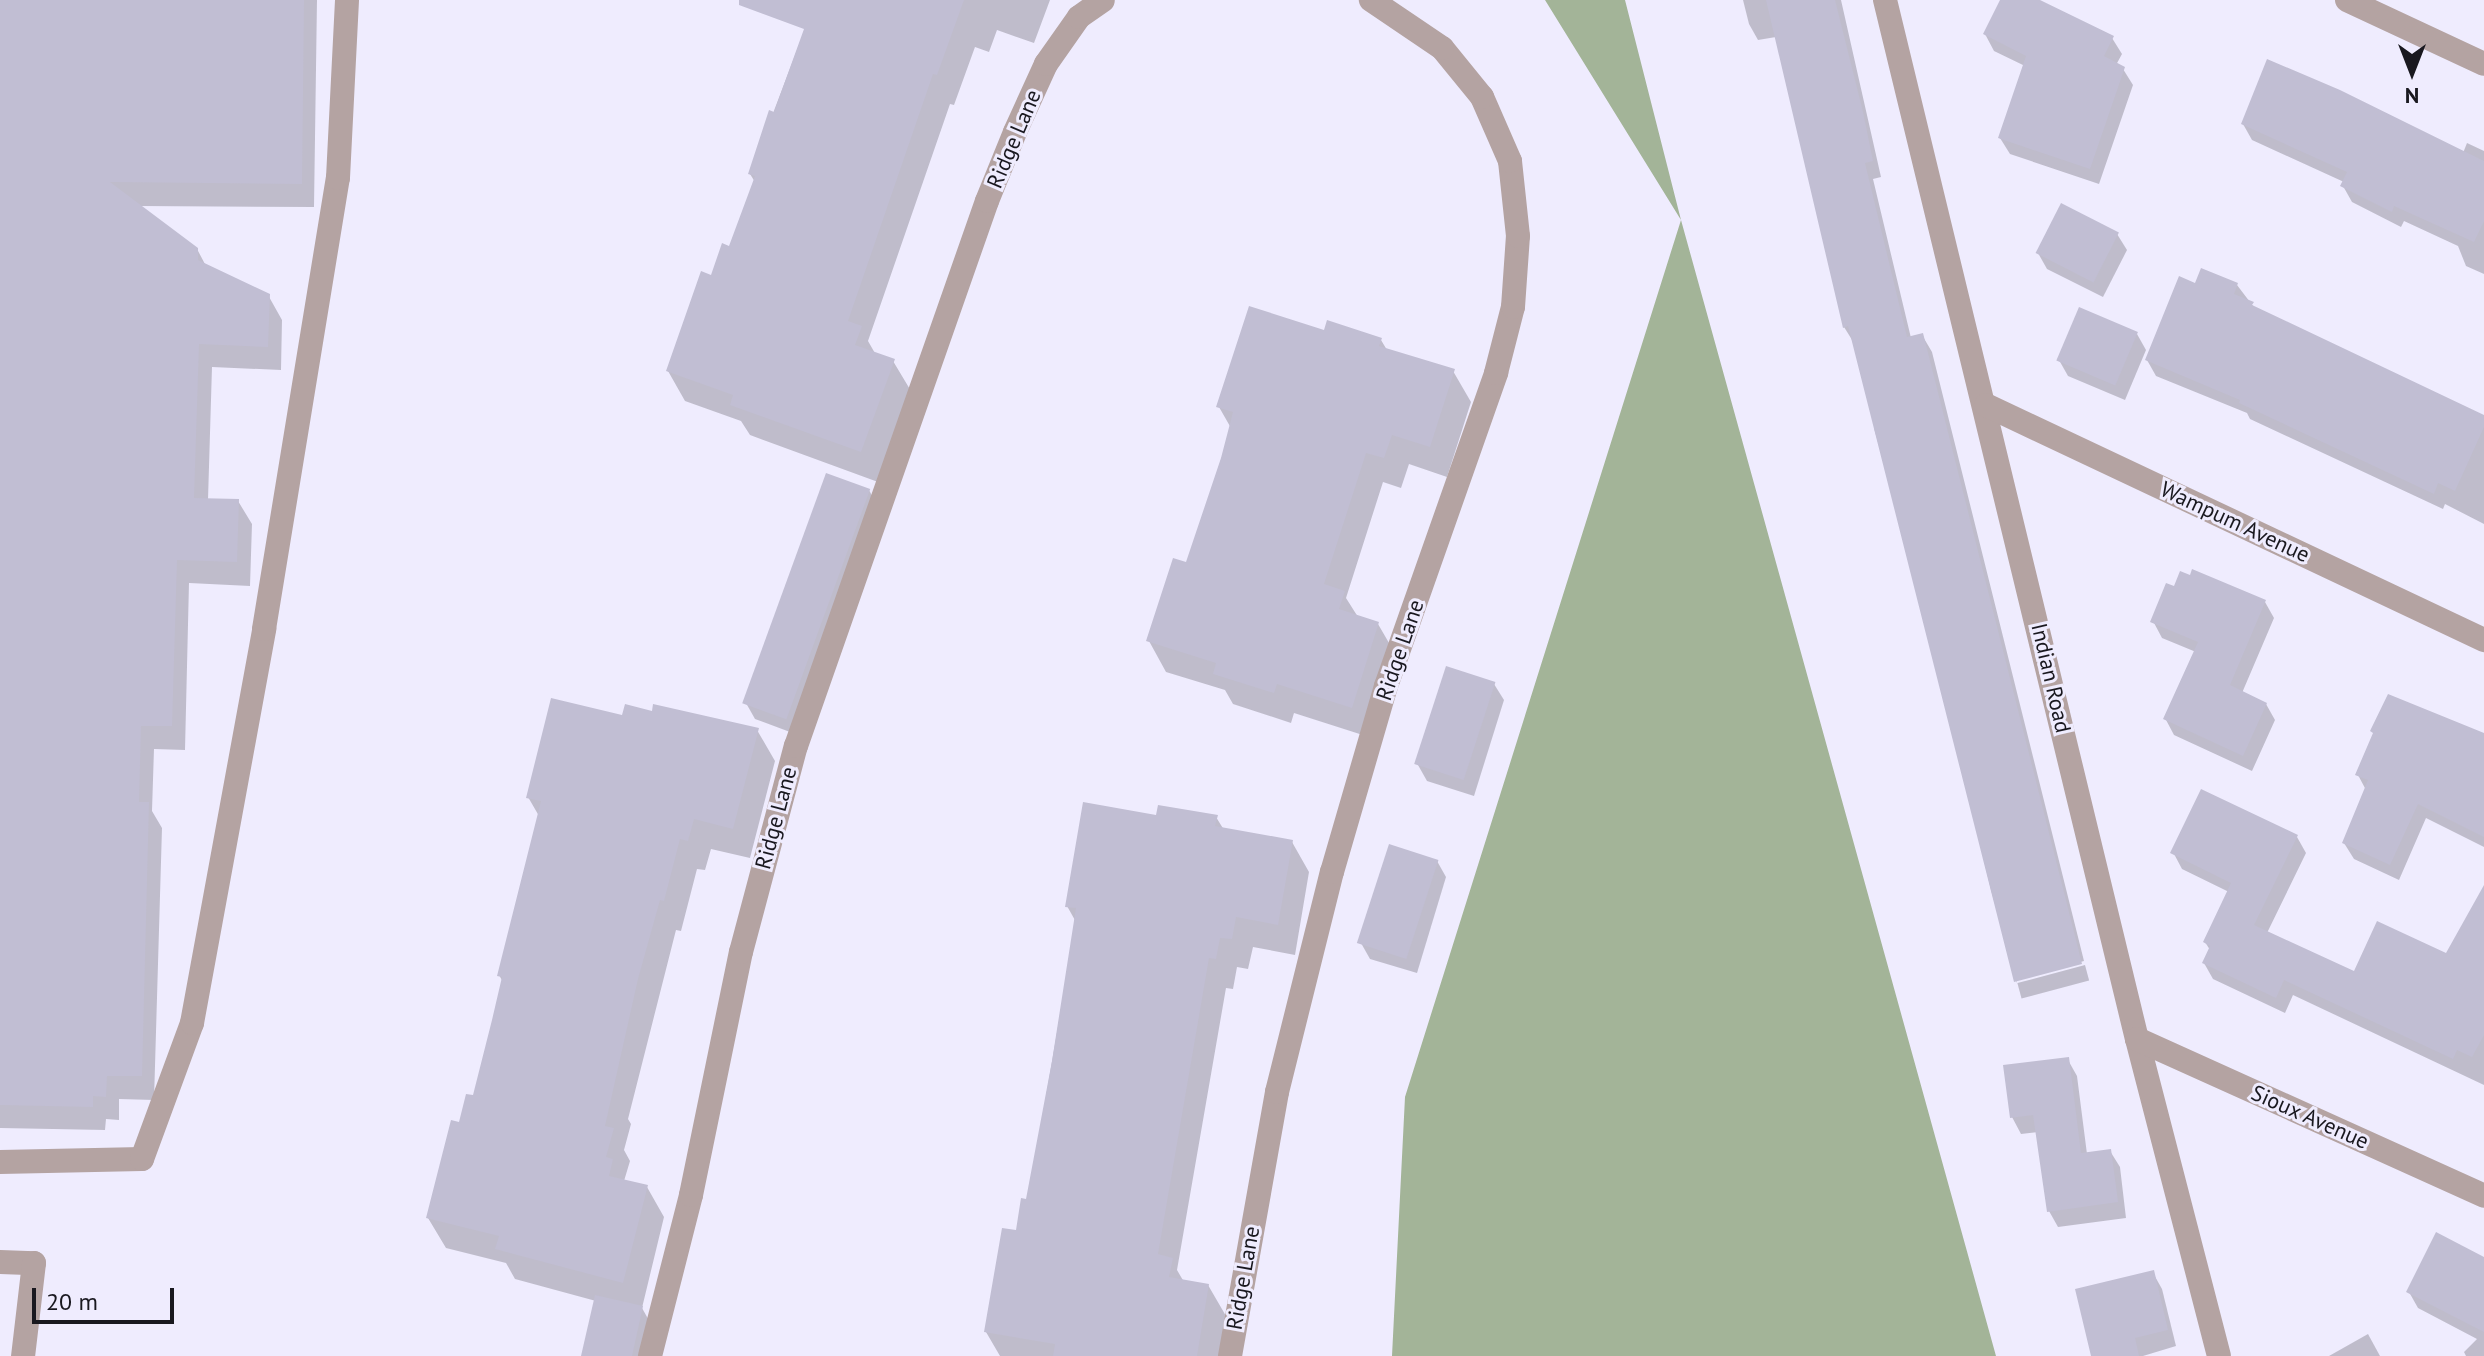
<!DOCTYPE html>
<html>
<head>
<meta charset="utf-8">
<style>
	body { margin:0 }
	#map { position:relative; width:2484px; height:1356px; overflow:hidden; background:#efecfe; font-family:"PT Sans",sans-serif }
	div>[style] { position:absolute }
	.forest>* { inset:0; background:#a3b498 }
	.shadow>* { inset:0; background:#0003; transform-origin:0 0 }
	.building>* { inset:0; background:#c1bed3; transform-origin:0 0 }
	.lane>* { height:24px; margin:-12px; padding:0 12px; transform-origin:12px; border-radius:12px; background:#b4a3a2 }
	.street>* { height:24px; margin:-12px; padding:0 12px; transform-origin:12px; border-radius:12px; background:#b4a3a2 }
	span { translate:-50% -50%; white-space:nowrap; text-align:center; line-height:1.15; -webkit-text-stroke:6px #efecfe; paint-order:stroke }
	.street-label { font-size:22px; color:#19181f }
	.north { position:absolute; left:2372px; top:32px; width:80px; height:80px; -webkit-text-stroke:6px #efecfe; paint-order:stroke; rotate:180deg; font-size:22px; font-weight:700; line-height:32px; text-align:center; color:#19181f }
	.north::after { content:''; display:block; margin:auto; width:28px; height:36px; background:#19181f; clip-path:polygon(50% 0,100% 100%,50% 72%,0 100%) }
	.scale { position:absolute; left:32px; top:1288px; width:142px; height:36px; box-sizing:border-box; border:4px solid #19181f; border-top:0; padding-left:10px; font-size:24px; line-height:28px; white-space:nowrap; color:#19181f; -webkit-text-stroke:6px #efecfe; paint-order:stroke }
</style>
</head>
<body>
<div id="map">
	<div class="forest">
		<i style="clip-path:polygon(1545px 0,1625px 0,1681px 220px,1996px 1356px,1392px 1356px,1405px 1097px,1681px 220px)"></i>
	</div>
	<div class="shadow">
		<i style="clip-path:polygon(0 0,317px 0,314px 207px,138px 206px,197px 249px,206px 266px,268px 295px,282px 320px,281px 370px,212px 367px,208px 500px,238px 501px,252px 524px,250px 586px,189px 583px,185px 750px,154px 749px,152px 811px,162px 828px,154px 1100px,119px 1099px,119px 1120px,106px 1119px,105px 1130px,0 1128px)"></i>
		<i style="clip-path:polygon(816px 0,1050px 0,1034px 43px,997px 30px,989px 52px,975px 47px,954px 105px,950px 104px,868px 341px,876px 355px,893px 361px,911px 391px,878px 482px,750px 435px,741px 421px,685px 401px,668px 371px,712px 277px,730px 249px,755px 182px,750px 174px)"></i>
		<i style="clip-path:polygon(1743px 0,1841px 0,1881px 177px,1873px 179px,1911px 338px,1922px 335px,1932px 352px,2084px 961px,2017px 979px,2017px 983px,1991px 890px,1923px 604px,1874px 428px,1877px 428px,1854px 343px,1844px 327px,1776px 37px,1758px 40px,1749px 24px)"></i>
		<i style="clip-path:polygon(2002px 0,2036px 0,2112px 38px,2122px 54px,2116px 65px,2123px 69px,2133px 85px,2099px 184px,2010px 154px,2000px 138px,2025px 66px,1994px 51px,1985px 34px)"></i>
		<i style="clip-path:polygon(2243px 124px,2463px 153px,2467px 143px,2484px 151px,2484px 274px,2466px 266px,2458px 246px,2404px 221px,2401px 227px,2352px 202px,2343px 186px,2344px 182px,2252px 140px)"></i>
		<i style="clip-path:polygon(2117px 234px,2127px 250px,2103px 297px,2047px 269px,2038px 253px)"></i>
		<i style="clip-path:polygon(2196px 285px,2237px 285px,2256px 310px,2484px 417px,2484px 524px,2445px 504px,2443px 509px,2250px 419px,2247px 413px,2156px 376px,2147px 360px)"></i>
		<i style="clip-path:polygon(1325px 332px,1381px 340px,1387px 350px,1453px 371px,1471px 402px,1447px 477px,1409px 464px,1401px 488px,1383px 482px,1346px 598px,1358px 617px,1378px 624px,1396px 655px,1369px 737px,1294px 713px,1291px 723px,1233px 704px,1225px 690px,1166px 672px,1149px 641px,1188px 565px,1231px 428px,1219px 407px)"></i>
		<i style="clip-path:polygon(2137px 334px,2146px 350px,2125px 400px,2068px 376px,2059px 360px)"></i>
		<i style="clip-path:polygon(869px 490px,878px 507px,798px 735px,755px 719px,746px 703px)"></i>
		<i style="clip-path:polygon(2265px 602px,2274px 618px,2242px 693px,2266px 704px,2275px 720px,2252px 771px,2174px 735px,2165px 718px,2196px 652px,2162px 638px,2153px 621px)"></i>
		<i style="clip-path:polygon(1494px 684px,1504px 700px,1474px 796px,1427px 781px,1418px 765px)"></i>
		<i style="clip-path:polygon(623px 718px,757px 730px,775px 761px,750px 858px,711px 849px,705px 870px,697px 869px,681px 931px,676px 930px,628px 1119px,631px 1124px,624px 1150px,630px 1161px,624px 1181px,647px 1187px,664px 1217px,642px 1308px,651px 1324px,644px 1356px,583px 1356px,596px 1301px,515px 1279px,506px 1263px,446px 1248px,428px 1218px,460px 1124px,475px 1098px,503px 982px,499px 975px,539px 816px,528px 797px)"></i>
		<i style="clip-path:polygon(2484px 735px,2484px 847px,2426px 818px,2399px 880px,2354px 859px,2344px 843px,2366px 790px,2358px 775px)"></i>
		<i style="clip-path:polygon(1158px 817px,1216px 817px,1224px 830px,1292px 842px,1309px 872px,1295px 955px,1253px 947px,1248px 969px,1237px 967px,1233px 989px,1226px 988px,1177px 1270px,1184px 1282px,1208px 1285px,1226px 1316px,1219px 1356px,1000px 1356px,986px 1332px,1028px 1201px,1076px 922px,1067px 906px)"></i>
		<i style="clip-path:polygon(2297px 837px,2306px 853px,2267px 933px,2355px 974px,2484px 976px,2484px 1085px,2293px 995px,2285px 1013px,2213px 979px,2204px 963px,2210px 950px,2205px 942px,2229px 892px,2182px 869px,2173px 852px)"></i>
		<i style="clip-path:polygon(1437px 861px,1446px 877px,1417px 973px,1370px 959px,1361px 943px)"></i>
		<i style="left:2085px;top:965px;width:16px;height:70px;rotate:75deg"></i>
		<i style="clip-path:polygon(2068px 1060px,2077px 1076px,2087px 1154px,2110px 1151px,2120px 1167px,2126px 1218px,2058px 1227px,2049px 1211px,2038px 1132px,2021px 1134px,2012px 1117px)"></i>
		<i style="clip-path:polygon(2484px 1259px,2484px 1356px,2466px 1356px,2464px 1352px,2477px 1339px,2418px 1308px,2409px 1292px)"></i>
		<i style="clip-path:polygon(2153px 1273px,2162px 1289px,2176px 1346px,2143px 1356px,2093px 1356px)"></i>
		<i style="clip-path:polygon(2368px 1334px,2380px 1356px,2329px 1356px)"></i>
	</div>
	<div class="building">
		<i style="clip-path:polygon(0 0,304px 0,302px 184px,110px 182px,198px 248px,198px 260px,270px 294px,268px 347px,199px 344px,194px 498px,239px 499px,237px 562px,177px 560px,172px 726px,141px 726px,139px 802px,149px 802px,142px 1076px,107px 1076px,106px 1097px,93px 1096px,93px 1107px,0 1105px)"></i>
		<i style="clip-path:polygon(739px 0,964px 0,937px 75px,933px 74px,848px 321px,862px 326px,855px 345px,895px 359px,861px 452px,730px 405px,733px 395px,666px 371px,701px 271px,711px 275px,722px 243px,729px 246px,755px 176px,748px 174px,769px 110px,774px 112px,804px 29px,739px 5px)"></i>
		<i style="clip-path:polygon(1766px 0,1835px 0,1863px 112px,1873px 161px,1865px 163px,1907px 337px,1923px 333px,2082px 964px,2014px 982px,1848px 326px,1843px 328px)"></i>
		<i style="clip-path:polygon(2000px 0,2040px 0,2114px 36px,2104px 56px,2125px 67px,2090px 169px,1998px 138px,2026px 56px,1983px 34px)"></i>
		<i style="clip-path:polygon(2267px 59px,2340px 90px,2484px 161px,2484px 221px,2474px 242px,2394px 206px,2392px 212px,2340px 186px,2347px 172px,2241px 124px)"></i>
		<i style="left:2061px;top:203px;width:65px;height:56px;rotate:27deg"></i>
		<i style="clip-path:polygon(2201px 268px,2238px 283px,2234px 294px,2254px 302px,2252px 305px,2484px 415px,2484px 427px,2455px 491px,2438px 483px,2434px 494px,2239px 403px,2240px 400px,2145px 360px,2179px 276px,2195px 283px)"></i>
		<i style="clip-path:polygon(1249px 306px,1324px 330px,1327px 320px,1382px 338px,1379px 346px,1455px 369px,1430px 447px,1392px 435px,1384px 458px,1366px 453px,1324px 584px,1345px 591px,1339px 609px,1379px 622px,1352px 708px,1277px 684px,1274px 693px,1213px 674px,1216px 663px,1146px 641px,1173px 558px,1186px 562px,1221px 458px,1233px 412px,1216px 407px)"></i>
		<i style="left:2079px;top:307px;width:64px;height:58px;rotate:23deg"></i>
		<i style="left:826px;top:473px;width:47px;height:245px;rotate:20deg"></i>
		<i style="clip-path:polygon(2192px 569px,2266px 600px,2230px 685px,2267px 703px,2243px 756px,2163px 719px,2198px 642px,2150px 622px,2166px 583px,2174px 586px,2180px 571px,2190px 575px)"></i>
		<i style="left:1446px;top:666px;width:52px;height:103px;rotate:18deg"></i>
		<i style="clip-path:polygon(2388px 694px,2484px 733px,2484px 837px,2418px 804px,2390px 865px,2342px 843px,2368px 780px,2355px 775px,2373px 733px,2370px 731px)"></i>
		<i style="clip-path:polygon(551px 698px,622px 715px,625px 704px,652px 711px,653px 704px,759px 728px,733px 829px,694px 819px,688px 841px,680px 839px,664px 901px,660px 900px,638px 979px,605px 1126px,614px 1128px,606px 1157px,613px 1159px,609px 1176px,648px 1185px,623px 1283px,495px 1249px,499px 1236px,426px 1218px,451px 1120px,459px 1122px,466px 1094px,473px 1095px,492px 1020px,502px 977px,497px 976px,541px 801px,526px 798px)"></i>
		<i style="clip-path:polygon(2201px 789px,2298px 835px,2254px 925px,2354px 971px,2377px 921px,2446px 953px,2484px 885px,2484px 1035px,2472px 1057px,2457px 1050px,2453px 1059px,2284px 980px,2276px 998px,2202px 963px,2210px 946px,2203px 942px,2231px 883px,2170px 853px)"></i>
		<i style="clip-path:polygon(1083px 802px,1156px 815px,1158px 805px,1218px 815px,1215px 826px,1293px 840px,1278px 925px,1236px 917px,1232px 939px,1220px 938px,1216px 959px,1209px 958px,1158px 1254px,1173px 1258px,1169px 1277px,1209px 1284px,1197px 1356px,1053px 1356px,1055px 1344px,984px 1332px,1002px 1228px,1016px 1230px,1021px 1198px,1026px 1199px,1052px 1061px,1076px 908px,1065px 907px)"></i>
		<i style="left:1389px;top:844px;width:52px;height:104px;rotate:18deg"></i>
		<i style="clip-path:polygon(2069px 1057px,2081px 1153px,2111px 1149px,2118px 1202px,2047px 1212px,2033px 1115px,2010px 1118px,2003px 1065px)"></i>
		<i style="clip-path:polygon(2436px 1232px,2484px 1257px,2484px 1332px,2406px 1292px)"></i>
		<i style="clip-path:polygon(2154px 1270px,2168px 1330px,2135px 1338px,2139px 1356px,2091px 1356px,2075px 1289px)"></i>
		<i style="clip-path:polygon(595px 1295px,643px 1306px,632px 1356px,581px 1356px)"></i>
	</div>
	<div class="lane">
		<i style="left:0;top:1162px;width:142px;rotate:-1.2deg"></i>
		<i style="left:142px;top:1159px;width:145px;rotate:-69.8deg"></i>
		<i style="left:192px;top:1023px;width:401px;rotate:-79.6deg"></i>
		<i style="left:264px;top:629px;width:457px;rotate:-80.7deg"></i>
		<i style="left:338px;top:178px;width:178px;rotate:-87.1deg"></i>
		<i style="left:0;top:1262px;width:34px;rotate:2deg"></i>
		<i style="left:34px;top:1263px;width:94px;rotate:96.7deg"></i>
	</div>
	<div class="street">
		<i style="left:1885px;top:0;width:1069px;rotate:76.37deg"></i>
		<i style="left:2137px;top:1039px;width:327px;rotate:75.5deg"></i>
		<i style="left:2347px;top:0;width:151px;rotate:25deg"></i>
		<i style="left:1986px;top:405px;width:551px;rotate:25.26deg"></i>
		<i style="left:2137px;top:1039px;width:381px;rotate:24.3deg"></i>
		<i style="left:650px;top:1356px;width:166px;rotate:-75.7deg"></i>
		<i style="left:691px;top:1195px;width:248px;rotate:-78.4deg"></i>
		<i style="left:741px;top:952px;width:213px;rotate:-75.1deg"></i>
		<i style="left:796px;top:746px;width:577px;rotate:-70.69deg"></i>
		<i style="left:987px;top:201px;width:74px;rotate:-67.9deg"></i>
		<i style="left:1015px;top:132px;width:75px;rotate:-65.5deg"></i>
		<i style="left:1046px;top:64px;width:57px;rotate:-54.9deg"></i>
		<i style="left:1079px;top:17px;width:29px;rotate:-35deg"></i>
		<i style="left:1230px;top:1356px;width:268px;rotate:-79.9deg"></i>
		<i style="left:1277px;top:1092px;width:227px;rotate:-76deg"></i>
		<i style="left:1332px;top:872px;width:194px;rotate:-73.8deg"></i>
		<i style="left:1386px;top:686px;width:332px;rotate:-70.6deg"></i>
		<i style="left:1496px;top:373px;width:68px;rotate:-75.6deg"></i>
		<i style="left:1513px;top:307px;width:71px;rotate:-86deg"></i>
		<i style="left:1518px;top:236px;width:75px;rotate:-96.1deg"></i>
		<i style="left:1510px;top:161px;width:70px;rotate:-113.6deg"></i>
		<i style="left:1482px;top:97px;width:63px;rotate:-129.2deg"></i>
		<i style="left:1442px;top:48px;width:86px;rotate:-145.9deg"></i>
	</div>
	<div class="street-label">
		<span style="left:1014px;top:139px;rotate:-67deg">Ridge Lane</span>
		<span style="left:2235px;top:522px;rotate:25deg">Wampum Avenue</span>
		<span style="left:1400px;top:650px;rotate:-71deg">Ridge Lane</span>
		<span style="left:2051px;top:678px;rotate:77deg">Indian Road</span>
		<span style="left:776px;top:818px;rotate:-75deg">Ridge Lane</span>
		<span style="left:2310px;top:1117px;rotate:24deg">Sioux Avenue</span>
		<span style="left:1243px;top:1278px;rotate:-80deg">Ridge Lane</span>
	</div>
	<div class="north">N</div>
	<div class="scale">20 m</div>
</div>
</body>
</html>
